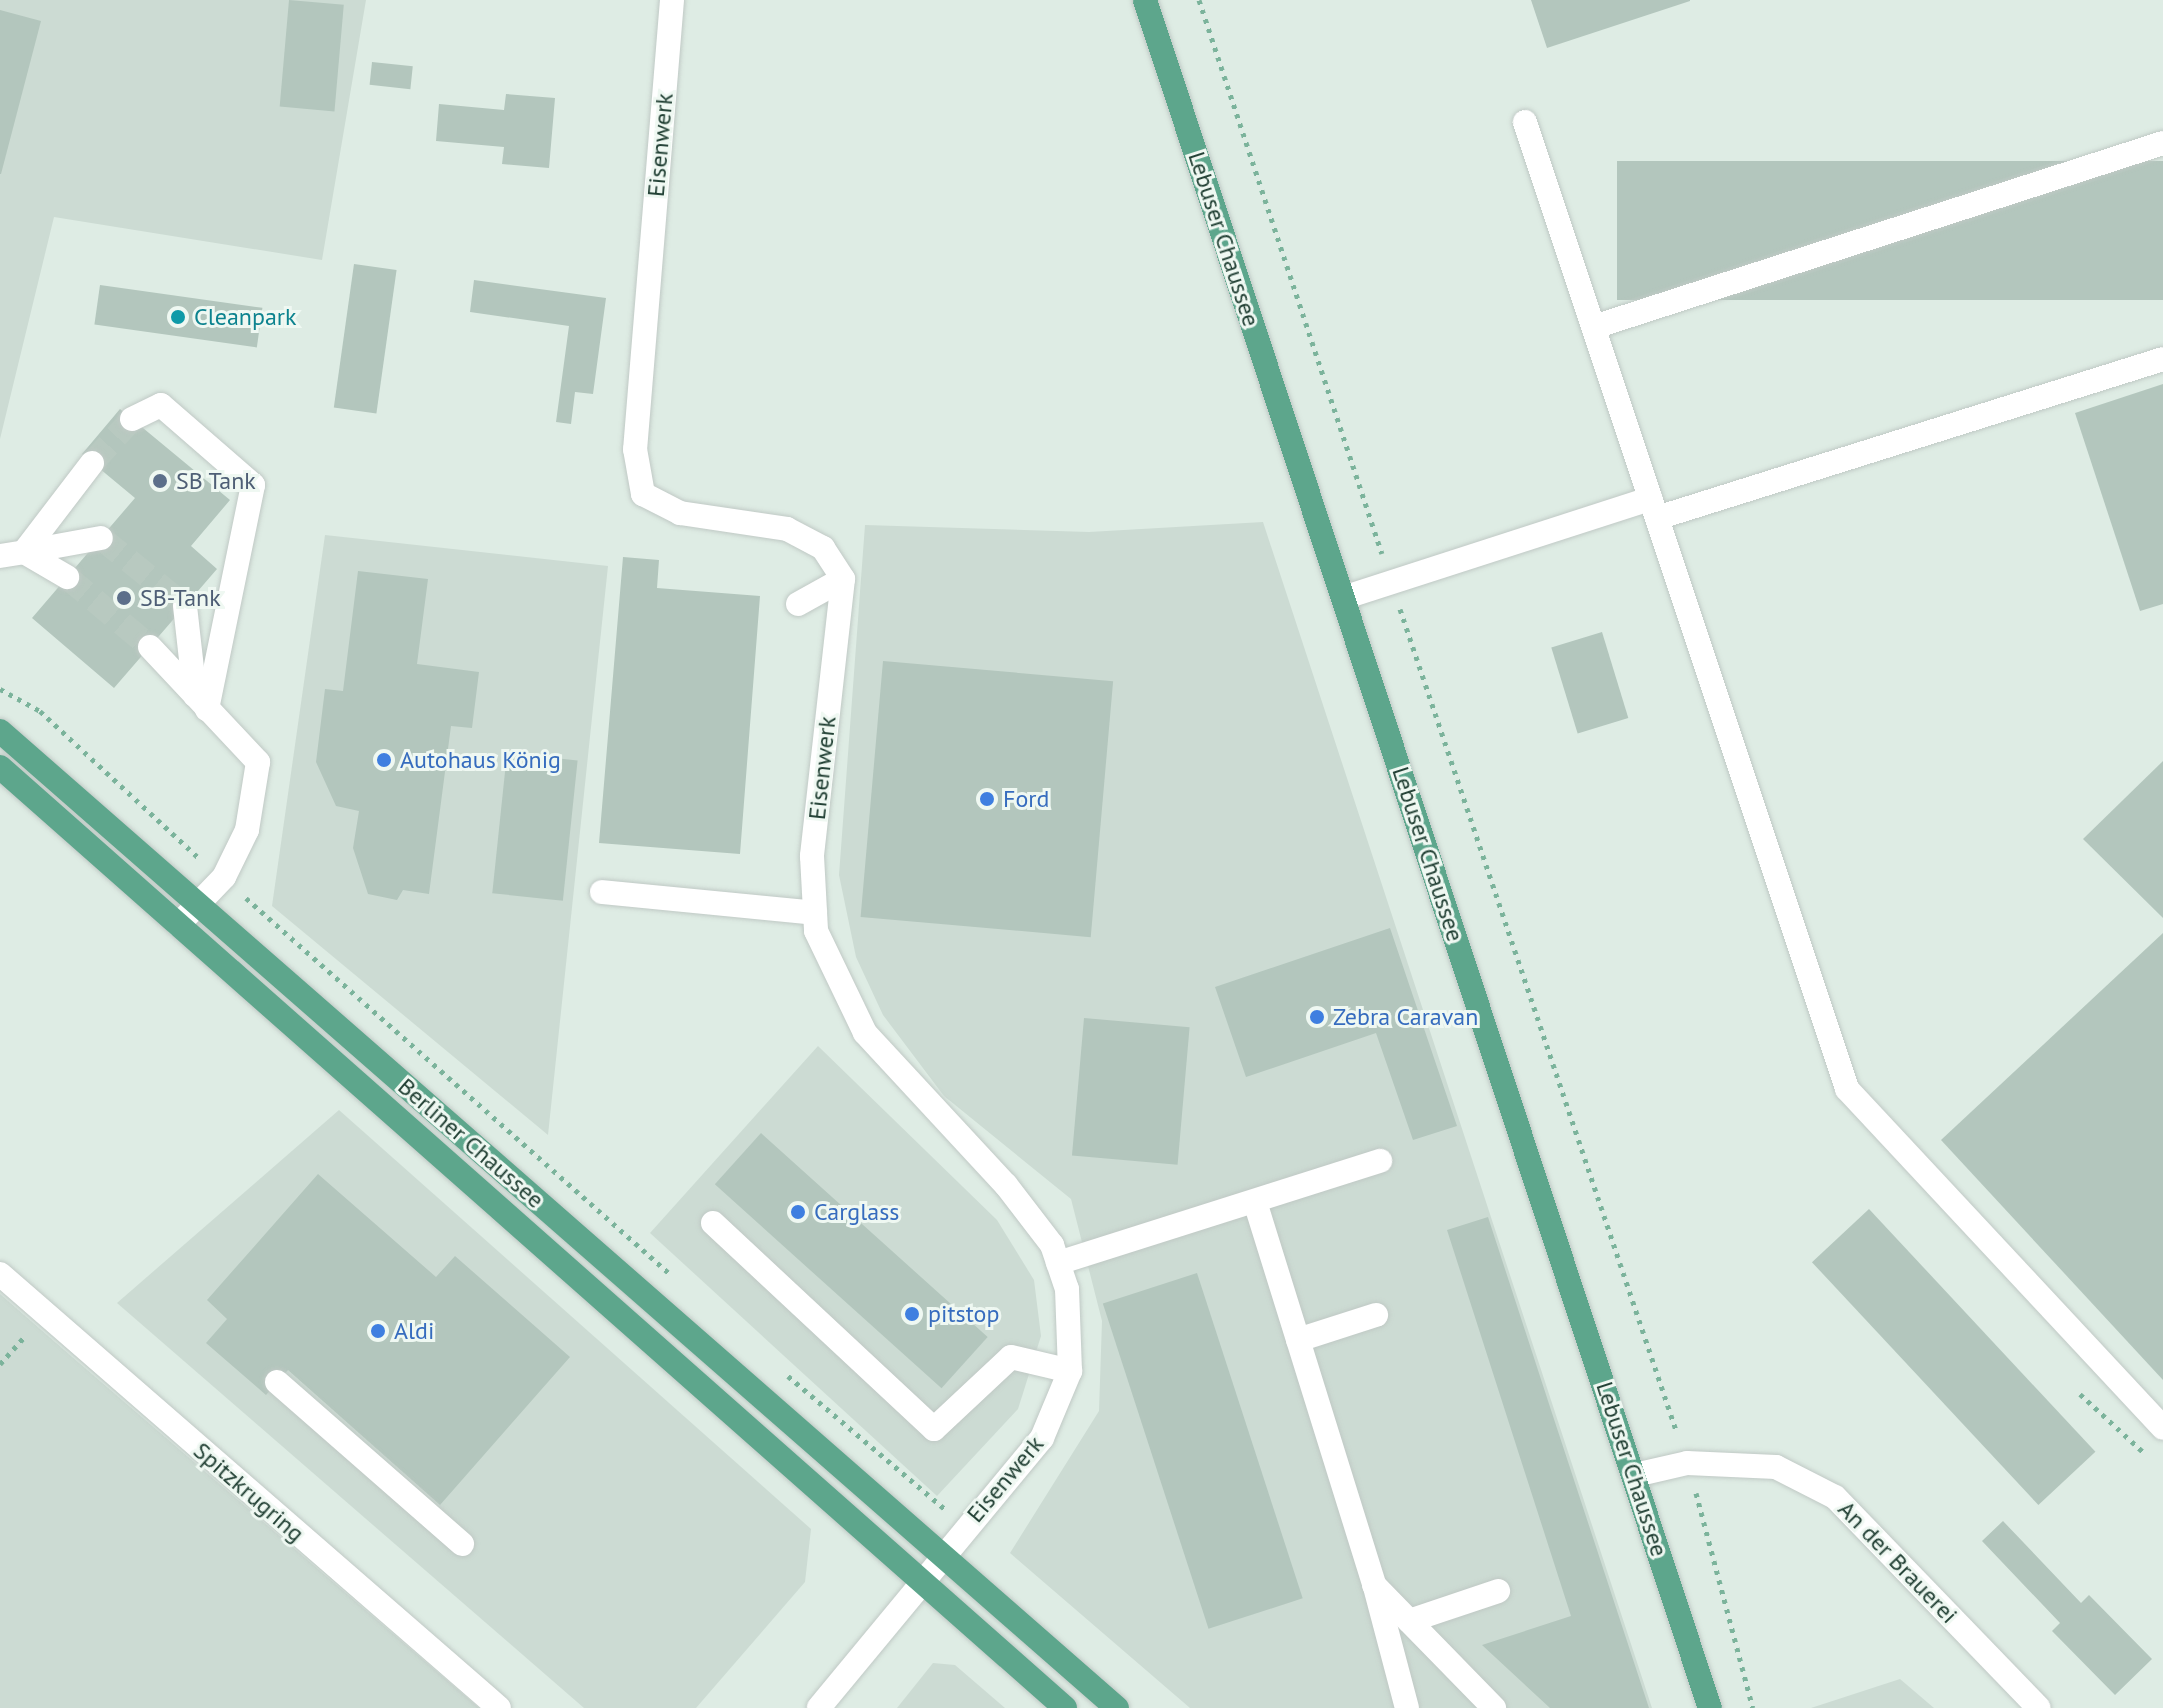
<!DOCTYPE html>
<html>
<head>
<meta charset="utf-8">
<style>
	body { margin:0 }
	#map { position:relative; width:2163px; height:1708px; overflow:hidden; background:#deece4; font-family:"PT Sans",sans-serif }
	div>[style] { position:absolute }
	.built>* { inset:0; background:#ccdbd3 }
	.building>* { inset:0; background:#b3c6bd; transform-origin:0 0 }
	.minor-tunnel>* { height:24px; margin-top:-12px; transform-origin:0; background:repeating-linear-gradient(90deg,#b8c9c0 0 24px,transparent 0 36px) }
	.path>* { height:5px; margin-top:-2.5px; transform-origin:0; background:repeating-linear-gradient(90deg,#7bb39b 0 4px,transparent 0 10px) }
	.roads { filter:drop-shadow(0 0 2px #c0c9c5) drop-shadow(0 0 2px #c0c9c5) }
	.minor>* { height:24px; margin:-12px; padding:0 12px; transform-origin:12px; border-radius:12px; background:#fff }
	.major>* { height:24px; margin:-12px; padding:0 12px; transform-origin:12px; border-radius:12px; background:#5da68c }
	.dots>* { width:22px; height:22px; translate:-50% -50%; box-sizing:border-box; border:4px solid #eff8f2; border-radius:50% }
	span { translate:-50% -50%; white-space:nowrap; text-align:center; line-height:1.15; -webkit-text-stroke:6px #eff8f2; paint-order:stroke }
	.street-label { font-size:24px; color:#1e3d31 }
	.culture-label { font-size:24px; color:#0d838f }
	.left { translate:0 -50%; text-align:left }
	.service-label { font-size:24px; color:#4e5e75 }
	.shop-label { font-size:24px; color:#366cbe }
</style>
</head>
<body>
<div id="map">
	<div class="built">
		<i style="clip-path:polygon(0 0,366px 0,322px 260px,54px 217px,0 439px)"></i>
		<i style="clip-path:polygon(1263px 522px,1652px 1708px,1190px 1708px,1010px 1553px,1099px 1411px,1102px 1321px,1071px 1199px,944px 1096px,883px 1015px,856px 957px,839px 875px,865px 525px,1089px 532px)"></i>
		<i style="clip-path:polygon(325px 535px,608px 566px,548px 1135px,272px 906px)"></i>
		<i style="clip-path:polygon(818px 1046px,997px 1220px,1034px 1280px,1041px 1336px,1018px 1409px,937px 1496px,650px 1233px)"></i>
		<i style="clip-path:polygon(339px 1110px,811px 1529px,805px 1582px,696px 1708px,584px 1708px,117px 1303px)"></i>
		<i style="clip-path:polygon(0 1294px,71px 1356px,479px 1708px,0 1708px)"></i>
		<i style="clip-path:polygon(933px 1663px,955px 1665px,1005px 1708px,897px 1708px)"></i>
		<i style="clip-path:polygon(1900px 1679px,1934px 1708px,1811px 1708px)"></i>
	</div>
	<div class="building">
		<i style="left:289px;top:0;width:55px;height:107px;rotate:5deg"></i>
		<i style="clip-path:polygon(1531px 0,1690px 0,1690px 1px,1547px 48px)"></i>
		<i style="clip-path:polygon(0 10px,41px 21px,1px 174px,0 174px)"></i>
		<i style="left:372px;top:62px;width:41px;height:23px;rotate:6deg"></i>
		<i style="clip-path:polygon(506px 94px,555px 98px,549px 168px,502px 164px,504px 147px,436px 141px,439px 104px,504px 110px)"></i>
		<i style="left:2163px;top:161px;width:139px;height:546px;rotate:90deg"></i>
		<i style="left:354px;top:264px;width:43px;height:145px;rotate:8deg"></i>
		<i style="clip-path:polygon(474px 280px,606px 298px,593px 394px,575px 392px,571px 424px,556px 422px,569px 326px,470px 312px)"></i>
		<i style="left:100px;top:285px;width:164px;height:40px;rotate:8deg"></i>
		<i style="clip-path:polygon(2163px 384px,2163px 604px,2140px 611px,2075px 413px)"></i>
		<i style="clip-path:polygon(120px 409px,230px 500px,191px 546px,217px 569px,114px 688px,32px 618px,135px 498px,82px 454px)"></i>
		<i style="clip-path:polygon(623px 557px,659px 560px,657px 588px,760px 596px,740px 854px,599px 843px)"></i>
		<i style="clip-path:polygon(358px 571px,428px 579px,417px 664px,479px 672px,472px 728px,451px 726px,429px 894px,403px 890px,397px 900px,368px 894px,353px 848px,359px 811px,336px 806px,316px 762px,325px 689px,343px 691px)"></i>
		<i style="left:1602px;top:632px;width:90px;height:53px;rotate:73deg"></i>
		<i style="left:883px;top:661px;width:231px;height:257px;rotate:5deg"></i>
		<i style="left:507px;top:753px;width:71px;height:141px;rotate:6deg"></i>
		<i style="clip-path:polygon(2163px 761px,2163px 918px,2083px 839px)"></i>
		<i style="clip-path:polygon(1390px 928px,1457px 1126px,1413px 1140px,1376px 1033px,1246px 1077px,1215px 987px)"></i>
		<i style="clip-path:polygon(2163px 933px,2163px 1380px,1941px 1140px)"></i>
		<i style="left:1084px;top:1018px;width:106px;height:138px;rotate:5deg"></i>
		<i style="left:761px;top:1133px;width:305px;height:69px;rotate:42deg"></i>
		<i style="clip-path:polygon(318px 1174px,436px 1277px,455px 1256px,570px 1357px,440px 1505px,288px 1370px,266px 1395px,206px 1343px,227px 1319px,207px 1300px)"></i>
		<i style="left:1869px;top:1209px;width:332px;height:78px;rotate:47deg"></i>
		<i style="clip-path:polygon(1488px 1217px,1550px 1407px,1649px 1708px,1550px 1708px,1482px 1645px,1571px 1616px,1447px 1230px)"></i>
		<i style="left:1197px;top:1273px;width:342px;height:99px;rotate:72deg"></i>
		<i style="clip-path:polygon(2003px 1521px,2081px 1603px,2089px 1595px,2152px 1659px,2115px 1695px,2052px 1631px,2060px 1623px,1982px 1541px)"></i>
	</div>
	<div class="minor-tunnel">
		<i style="left:92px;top:463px;width:59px;rotate:-47.7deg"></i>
		<i style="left:101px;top:538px;width:108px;rotate:39deg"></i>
		<i style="left:67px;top:577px;width:109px;rotate:40.1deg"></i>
	</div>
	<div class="path">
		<i style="left:1199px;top:0;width:583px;rotate:71.72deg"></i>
		<i style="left:1400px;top:609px;width:869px;rotate:71.42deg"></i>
		<i style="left:0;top:689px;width:46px;rotate:28.8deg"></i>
		<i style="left:40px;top:711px;width:217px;rotate:42.8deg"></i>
		<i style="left:246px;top:898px;width:568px;rotate:41.57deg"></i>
		<i style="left:0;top:1364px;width:39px;rotate:-48deg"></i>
		<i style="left:788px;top:1376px;width:206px;rotate:40.3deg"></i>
		<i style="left:2080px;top:1394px;width:86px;rotate:42.6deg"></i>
		<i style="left:1696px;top:1493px;width:222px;rotate:75.2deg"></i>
	</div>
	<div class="roads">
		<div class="minor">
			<i style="left:672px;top:0;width:451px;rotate:94.7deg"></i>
			<i style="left:635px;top:449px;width:46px;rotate:79.9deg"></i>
			<i style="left:643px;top:494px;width:42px;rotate:27.2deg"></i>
			<i style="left:680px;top:513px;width:108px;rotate:8.5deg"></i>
			<i style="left:787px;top:529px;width:41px;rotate:27.8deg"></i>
			<i style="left:823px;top:548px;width:37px;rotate:57deg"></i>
			<i style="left:843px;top:579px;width:279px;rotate:96.4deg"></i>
			<i style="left:812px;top:856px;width:75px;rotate:86.9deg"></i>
			<i style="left:816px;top:931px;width:113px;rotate:64.3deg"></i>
			<i style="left:865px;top:1033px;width:207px;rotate:47.2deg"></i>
			<i style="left:1006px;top:1185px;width:76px;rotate:52.5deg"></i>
			<i style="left:1052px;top:1245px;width:46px;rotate:71.2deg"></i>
			<i style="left:1067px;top:1289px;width:82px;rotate:87.9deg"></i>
			<i style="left:1070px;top:1371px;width:73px;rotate:112.7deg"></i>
			<i style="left:1042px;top:1438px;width:350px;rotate:129.6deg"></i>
			<i style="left:1525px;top:122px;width:1019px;rotate:71.58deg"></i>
			<i style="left:1847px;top:1089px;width:463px;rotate:47deg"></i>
			<i style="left:1594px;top:327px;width:598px;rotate:-17.92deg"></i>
			<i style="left:132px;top:419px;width:32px;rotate:-26deg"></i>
			<i style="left:161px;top:405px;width:122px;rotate:41deg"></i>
			<i style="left:253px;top:485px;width:229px;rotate:101.6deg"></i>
			<i style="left:1657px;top:518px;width:530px;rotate:-17.44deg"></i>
			<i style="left:24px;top:552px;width:112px;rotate:-52.6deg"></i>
			<i style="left:24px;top:552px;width:78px;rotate:-10.3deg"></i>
			<i style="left:0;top:556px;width:24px;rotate:-9deg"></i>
			<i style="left:24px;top:552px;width:50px;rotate:30.2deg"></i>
			<i style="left:1343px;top:598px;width:323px;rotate:-17.9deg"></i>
			<i style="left:798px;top:604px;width:51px;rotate:-29.1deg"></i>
			<i style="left:185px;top:606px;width:90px;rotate:83.6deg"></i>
			<i style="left:150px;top:647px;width:158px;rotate:46.8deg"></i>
			<i style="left:258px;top:762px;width:69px;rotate:99.2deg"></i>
			<i style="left:247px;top:830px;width:52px;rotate:116.1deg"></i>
			<i style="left:224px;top:877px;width:66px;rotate:133.8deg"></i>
			<i style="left:602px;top:892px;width:214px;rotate:5.6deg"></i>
			<i style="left:1256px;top:1205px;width:398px;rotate:72.7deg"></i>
			<i style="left:1374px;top:1585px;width:172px;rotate:45.7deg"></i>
			<i style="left:713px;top:1223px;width:302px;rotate:43deg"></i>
			<i style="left:934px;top:1429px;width:105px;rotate:-43.1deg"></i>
			<i style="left:1011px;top:1357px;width:61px;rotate:13.3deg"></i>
			<i style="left:1058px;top:1263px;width:338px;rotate:-17.6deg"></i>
			<i style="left:0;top:1274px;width:661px;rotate:41.01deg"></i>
			<i style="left:1298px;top:1340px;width:82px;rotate:-17.8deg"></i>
			<i style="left:277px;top:1382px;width:246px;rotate:41.2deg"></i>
			<i style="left:1635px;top:1475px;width:53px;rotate:-13deg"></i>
			<i style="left:1687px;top:1463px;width:89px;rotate:2.6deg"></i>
			<i style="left:1776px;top:1467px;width:66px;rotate:27deg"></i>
			<i style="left:1835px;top:1497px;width:293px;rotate:46deg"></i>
			<i style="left:1375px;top:1587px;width:125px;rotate:75.2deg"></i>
			<i style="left:1409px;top:1621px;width:94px;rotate:-18.6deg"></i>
		</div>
		<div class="major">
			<i style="left:1145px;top:0;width:1799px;rotate:71.7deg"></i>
			<i style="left:0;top:731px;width:1484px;rotate:41.18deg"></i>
			<i style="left:0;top:767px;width:1421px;rotate:41.46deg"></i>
		</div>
	</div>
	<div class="dots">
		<i style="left:178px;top:317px;background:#0f9aa8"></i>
		<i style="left:160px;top:481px;background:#5c6f8a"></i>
		<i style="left:124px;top:598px;background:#5c6f8a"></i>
		<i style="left:384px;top:760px;background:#3f7fe0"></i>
		<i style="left:987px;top:799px;background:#3f7fe0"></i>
		<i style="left:1317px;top:1017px;background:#3f7fe0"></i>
		<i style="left:798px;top:1212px;background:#3f7fe0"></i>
		<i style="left:912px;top:1314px;background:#3f7fe0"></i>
		<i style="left:378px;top:1331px;background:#3f7fe0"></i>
	</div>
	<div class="street-label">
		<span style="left:660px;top:145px;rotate:-85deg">Eisenwerk</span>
		<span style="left:1224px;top:239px;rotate:72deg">Lebuser Chaussee</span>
		<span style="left:822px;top:768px;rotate:-84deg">Eisenwerk</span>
		<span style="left:1428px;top:854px;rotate:72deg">Lebuser Chaussee</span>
		<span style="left:471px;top:1143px;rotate:41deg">Berliner Chaussee</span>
		<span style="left:1632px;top:1469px;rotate:72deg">Lebuser Chaussee</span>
		<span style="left:1005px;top:1479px;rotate:-50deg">Eisenwerk</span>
		<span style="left:249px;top:1492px;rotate:41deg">Spitzkrugring</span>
		<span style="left:1898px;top:1562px;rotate:46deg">An der Brauerei</span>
	</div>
	<div class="culture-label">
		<span class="left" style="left:194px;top:317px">Cleanpark</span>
	</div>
	<div class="service-label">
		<span class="left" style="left:176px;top:481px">SB Tank</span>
		<span class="left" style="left:140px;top:598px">SB-Tank</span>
	</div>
	<div class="shop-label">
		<span class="left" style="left:400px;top:760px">Autohaus König</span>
		<span class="left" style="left:1003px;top:799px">Ford</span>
		<span class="left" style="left:1333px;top:1017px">Zebra Caravan</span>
		<span class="left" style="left:814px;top:1212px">Carglass</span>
		<span class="left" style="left:928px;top:1314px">pitstop</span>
		<span class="left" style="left:394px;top:1331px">Aldi</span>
	</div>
</div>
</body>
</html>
